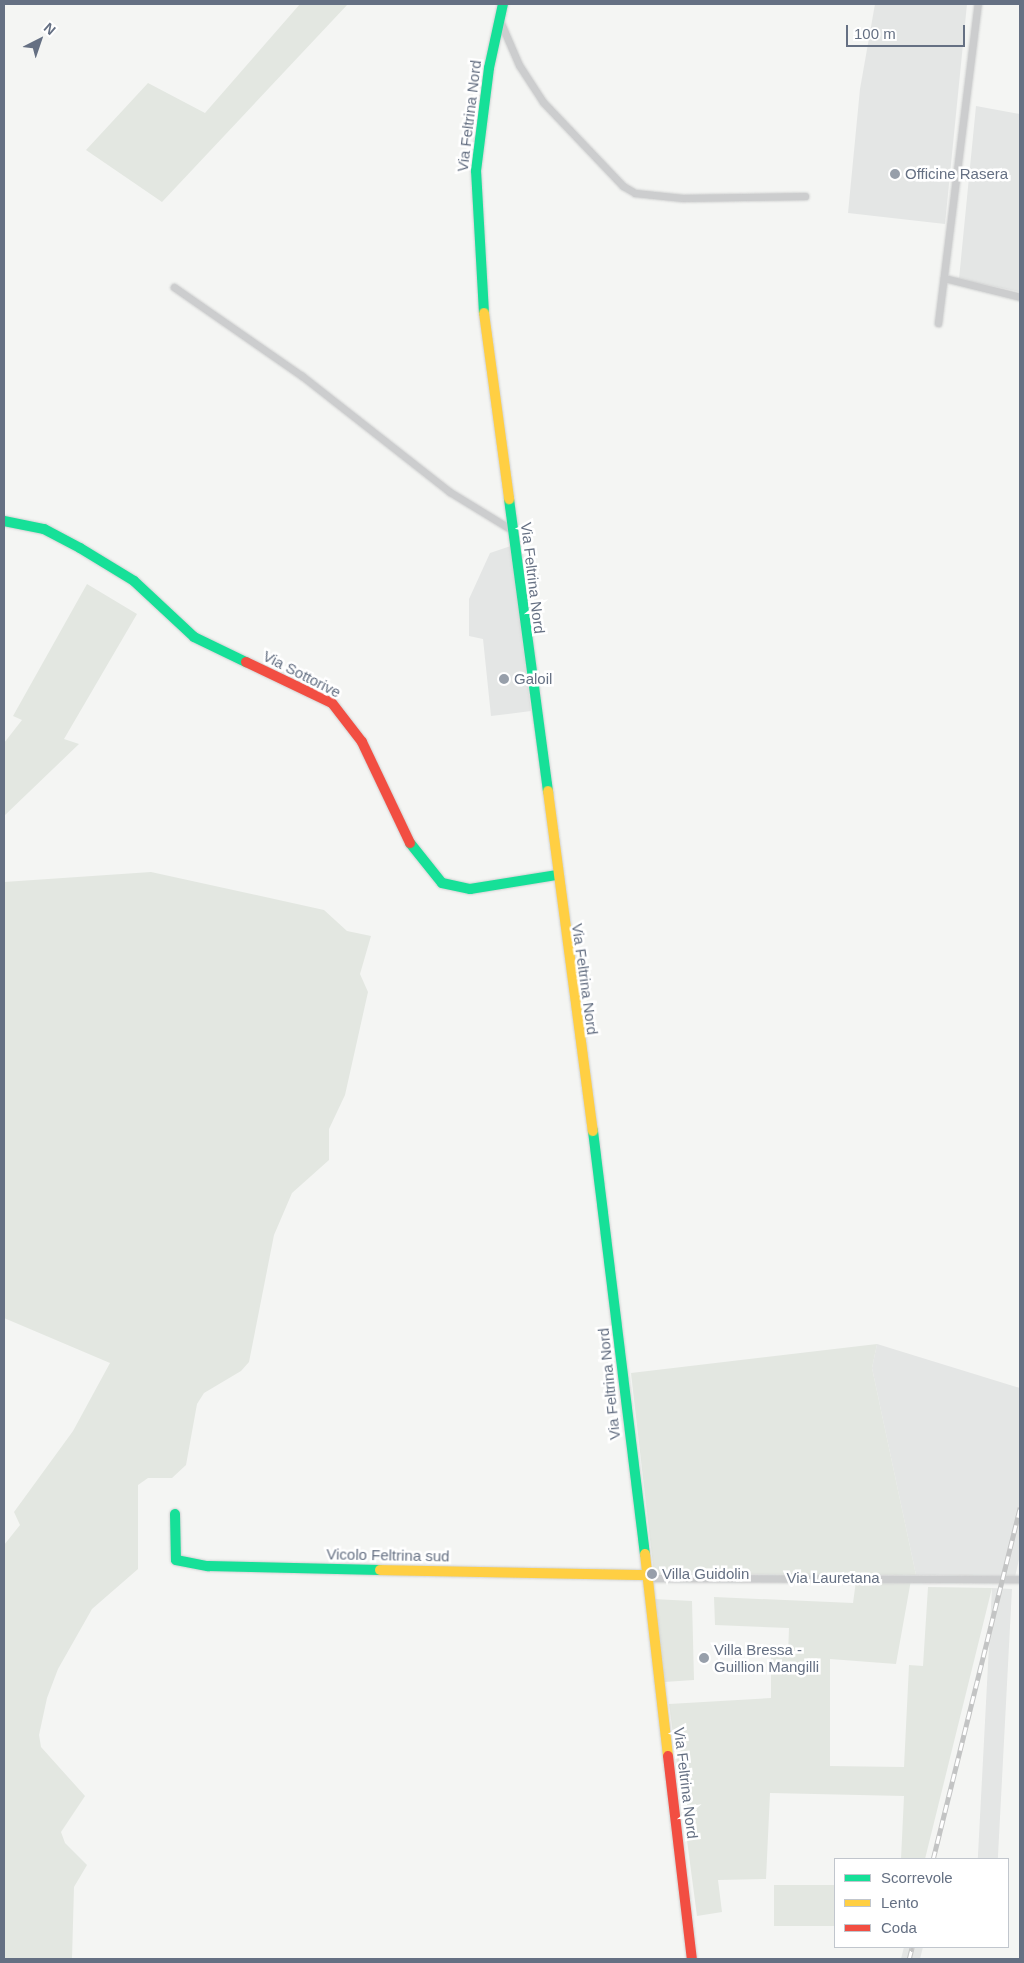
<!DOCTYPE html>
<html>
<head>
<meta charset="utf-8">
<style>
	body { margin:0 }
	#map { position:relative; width:1024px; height:1963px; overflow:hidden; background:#f4f5f3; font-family:Helvetica,sans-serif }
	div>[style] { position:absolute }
	.built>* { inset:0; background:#e4e6e5; transform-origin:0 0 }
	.green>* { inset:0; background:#e3e7e1; transform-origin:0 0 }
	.roads { filter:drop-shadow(0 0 1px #d0d1d1) drop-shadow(0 0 1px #d0d1d1) }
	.street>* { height:7px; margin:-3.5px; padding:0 3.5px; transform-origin:3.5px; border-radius:3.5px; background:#cccdce }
	.fast>* { height:10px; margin:-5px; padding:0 5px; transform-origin:5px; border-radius:5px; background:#16e098 }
	.slow>* { height:10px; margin:-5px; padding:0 5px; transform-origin:5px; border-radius:5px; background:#ffcf43 }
	.jam>* { height:10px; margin:-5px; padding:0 5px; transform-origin:5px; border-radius:5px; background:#f24e42 }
	.rail>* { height:4.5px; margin-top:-2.25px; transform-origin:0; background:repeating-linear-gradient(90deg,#fff 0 8px,#c3c4c4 0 16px); box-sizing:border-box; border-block:1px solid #c3c4c4 }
	.dots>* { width:14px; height:14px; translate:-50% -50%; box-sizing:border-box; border:2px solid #fff; border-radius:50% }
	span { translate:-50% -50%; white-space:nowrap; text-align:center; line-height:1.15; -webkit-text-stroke:5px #fff; paint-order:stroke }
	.street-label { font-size:15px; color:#657083 }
	.poi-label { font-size:15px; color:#657083 }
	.left { translate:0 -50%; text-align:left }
	.frame { position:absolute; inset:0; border:5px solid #657083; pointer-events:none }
	.legend { position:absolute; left:834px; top:1858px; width:175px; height:90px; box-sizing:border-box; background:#fff; border:1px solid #c1c6cd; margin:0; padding:6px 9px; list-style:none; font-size:15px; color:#657083 }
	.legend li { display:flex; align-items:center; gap:10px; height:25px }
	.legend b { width:25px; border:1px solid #c1c6cd }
	.north { position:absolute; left:15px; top:15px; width:50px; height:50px; -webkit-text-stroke:4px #fff; paint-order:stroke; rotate:41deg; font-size:14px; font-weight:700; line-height:20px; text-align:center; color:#657083 }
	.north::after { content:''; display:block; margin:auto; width:18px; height:22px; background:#657083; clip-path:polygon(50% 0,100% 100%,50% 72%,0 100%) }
	.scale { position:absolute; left:846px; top:25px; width:119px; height:22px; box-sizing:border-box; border:2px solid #657083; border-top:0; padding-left:6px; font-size:15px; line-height:18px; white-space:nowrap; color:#657083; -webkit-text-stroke:4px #fff; paint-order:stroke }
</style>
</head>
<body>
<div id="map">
	<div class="built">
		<i style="clip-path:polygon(875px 4px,967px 4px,945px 224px,848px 213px,860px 89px)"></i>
		<i style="clip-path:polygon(976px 106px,1020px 114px,1020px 292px,959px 279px)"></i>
		<i style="clip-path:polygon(511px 546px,531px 711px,491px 716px,483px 639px,469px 636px,469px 599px,490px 553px)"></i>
		<i style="clip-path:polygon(877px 1344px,1020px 1388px,1020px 1555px,1015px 1577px,916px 1575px,872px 1368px)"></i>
		<i style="left:992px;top:1588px;width:20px;height:279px;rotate:3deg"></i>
		<i style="clip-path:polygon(904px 1947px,923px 1947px,920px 1959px,901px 1959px)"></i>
	</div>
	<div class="green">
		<i style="clip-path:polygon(300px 4px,348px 4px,162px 202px,86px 150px,148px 83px,205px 113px)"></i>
		<i style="clip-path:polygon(87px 584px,137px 614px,64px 739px,79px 744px,4px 816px,4px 743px,22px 720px,13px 716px)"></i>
		<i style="clip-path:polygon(151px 872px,324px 910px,347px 931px,371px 936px,360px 974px,368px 992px,345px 1095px,329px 1129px,329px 1160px,292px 1193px,274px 1235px,249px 1362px,241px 1371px,204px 1393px,197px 1404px,186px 1465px,172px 1478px,148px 1478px,138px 1485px,138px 1569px,92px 1609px,58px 1669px,47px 1698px,39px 1735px,41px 1747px,85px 1796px,61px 1832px,65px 1843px,87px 1865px,74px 1887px,72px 1959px,4px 1959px,4px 1545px,20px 1525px,14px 1512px,73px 1431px,110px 1363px,4px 1318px,4px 882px)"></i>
		<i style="clip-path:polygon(877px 1344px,872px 1368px,916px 1575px,654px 1574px,631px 1373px)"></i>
		<i style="clip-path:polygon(911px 1580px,896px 1664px,830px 1659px,830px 1766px,904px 1767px,909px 1665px,923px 1666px,928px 1587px,992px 1588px,925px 1859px,901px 1859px,904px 1796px,770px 1793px,766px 1879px,718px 1880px,722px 1912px,697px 1916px,669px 1704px,771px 1698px,771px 1653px,788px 1655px,789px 1628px,715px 1625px,714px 1597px,853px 1603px,856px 1581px)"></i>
		<i style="clip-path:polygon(653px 1599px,692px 1601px,694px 1680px,664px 1682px)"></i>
		<i style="left:774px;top:1885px;width:61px;height:41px"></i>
	</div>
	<div class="roads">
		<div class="street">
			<i style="left:500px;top:21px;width:48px;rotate:66.6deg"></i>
			<i style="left:519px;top:65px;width:44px;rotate:57deg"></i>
			<i style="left:543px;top:102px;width:116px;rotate:46.4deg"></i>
			<i style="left:623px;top:186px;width:14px;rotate:30deg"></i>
			<i style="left:635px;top:193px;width:48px;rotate:5.9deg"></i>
			<i style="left:683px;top:198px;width:122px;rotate:-0.9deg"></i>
			<i style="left:944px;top:278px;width:78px;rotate:14deg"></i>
			<i style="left:174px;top:287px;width:156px;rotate:34.8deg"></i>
			<i style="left:302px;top:376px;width:188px;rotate:38.1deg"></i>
			<i style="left:450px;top:492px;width:73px;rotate:31.5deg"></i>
			<i style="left:938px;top:323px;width:321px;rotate:-82.9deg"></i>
			<i style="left:646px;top:1578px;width:374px;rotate:0.2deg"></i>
		</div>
		<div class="fast">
			<i style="left:484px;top:313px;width:142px;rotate:-93.2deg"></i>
			<i style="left:476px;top:171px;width:104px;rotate:-82.8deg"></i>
			<i style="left:489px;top:68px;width:66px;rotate:-77.7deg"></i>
			<i style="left:509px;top:499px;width:295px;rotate:82.4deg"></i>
			<i style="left:4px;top:521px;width:41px;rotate:11.3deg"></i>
			<i style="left:44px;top:529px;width:41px;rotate:27.8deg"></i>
			<i style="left:80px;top:548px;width:63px;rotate:31.4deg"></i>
			<i style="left:134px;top:581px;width:82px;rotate:43deg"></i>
			<i style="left:194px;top:637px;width:58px;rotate:25.7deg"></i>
			<i style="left:410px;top:843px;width:51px;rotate:51.3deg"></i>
			<i style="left:442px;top:883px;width:29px;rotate:12deg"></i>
			<i style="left:470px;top:889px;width:87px;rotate:-9.2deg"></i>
			<i style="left:593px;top:1131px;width:426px;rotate:83deg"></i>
			<i style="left:175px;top:1514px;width:46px;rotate:88.8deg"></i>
			<i style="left:176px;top:1560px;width:33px;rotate:11deg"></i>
			<i style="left:208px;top:1566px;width:172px;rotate:1.3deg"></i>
		</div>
		<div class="slow">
			<i style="left:484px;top:313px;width:188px;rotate:82.3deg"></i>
			<i style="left:548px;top:791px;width:343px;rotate:82.5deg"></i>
			<i style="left:645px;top:1554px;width:203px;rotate:83.5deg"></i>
			<i style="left:380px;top:1570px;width:266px;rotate:1.1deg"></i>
		</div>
		<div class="jam">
			<i style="left:246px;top:662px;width:95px;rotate:25.5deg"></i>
			<i style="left:332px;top:703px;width:49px;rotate:52.4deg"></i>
			<i style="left:362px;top:742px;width:112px;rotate:64.6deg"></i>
			<i style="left:668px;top:1756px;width:204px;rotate:83.3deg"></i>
		</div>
	</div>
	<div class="rail">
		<i style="left:933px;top:1859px;width:362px;rotate:-76.1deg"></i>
		<i style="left:909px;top:1959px;width:12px;rotate:-76deg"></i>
	</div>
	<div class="dots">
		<i style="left:895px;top:174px;background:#979faa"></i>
		<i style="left:504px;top:679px;background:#979faa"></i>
		<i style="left:652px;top:1574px;background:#979faa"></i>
		<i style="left:704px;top:1658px;background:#979faa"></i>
	</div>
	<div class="street-label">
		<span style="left:469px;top:116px;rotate:-83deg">Via Feltrina Nord</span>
		<span style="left:533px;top:578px;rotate:83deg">Via Feltrina Nord</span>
		<span style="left:302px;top:674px;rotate:27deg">Via Sottorive</span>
		<span style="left:585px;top:979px;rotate:82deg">Via Feltrina Nord</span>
		<span style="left:609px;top:1384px;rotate:-96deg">Via Feltrina Nord</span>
		<span style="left:388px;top:1555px;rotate:1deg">Vicolo Feltrina sud</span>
		<span style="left:833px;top:1578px">Via Lauretana</span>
		<span style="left:686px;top:1783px;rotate:83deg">Via Feltrina Nord</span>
	</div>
	<div class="poi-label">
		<span class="left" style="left:905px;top:174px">Officine Rasera</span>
		<span class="left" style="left:514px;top:679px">Galoil</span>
		<span class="left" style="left:662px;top:1574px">Villa Guidolin</span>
		<span class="left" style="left:714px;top:1658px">Villa Bressa -<br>Guillion Mangilli</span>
	</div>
	<div class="frame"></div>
	<ul class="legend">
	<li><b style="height:6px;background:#16e098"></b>Scorrevole</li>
	<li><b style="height:6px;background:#ffcf43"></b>Lento</li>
	<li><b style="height:6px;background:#f24e42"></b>Coda</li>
	</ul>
	<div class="north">N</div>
	<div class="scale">100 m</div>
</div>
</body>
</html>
